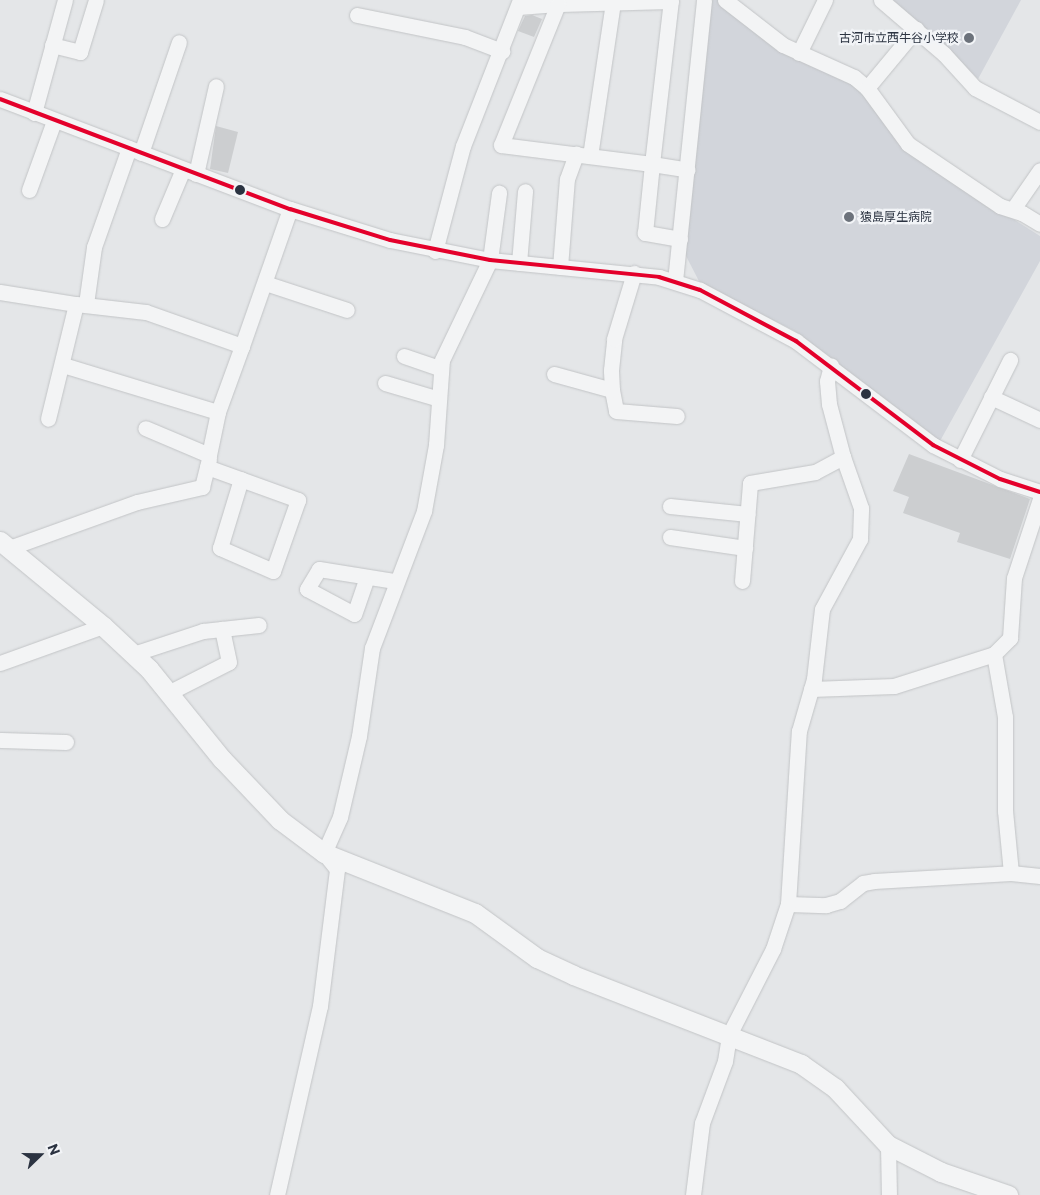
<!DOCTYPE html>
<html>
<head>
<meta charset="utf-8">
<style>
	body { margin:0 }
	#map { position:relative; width:1040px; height:1195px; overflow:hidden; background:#e4e6e8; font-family:Commissioner,"Noto Sans JP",sans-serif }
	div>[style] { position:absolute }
	.built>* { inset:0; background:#d2d5db }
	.building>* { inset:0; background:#ccced0 }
	.roads { filter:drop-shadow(0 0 1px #c2c4c6) drop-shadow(0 0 1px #c2c4c6) }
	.minor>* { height:15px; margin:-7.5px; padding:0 7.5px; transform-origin:7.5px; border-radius:7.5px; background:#f3f4f5 }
	.tertiary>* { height:19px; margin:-9.5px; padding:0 9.5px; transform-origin:9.5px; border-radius:9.5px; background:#f3f4f5 }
	.bus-1>* { height:4px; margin:-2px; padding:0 2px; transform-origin:2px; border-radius:2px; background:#e4002b }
	.dots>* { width:14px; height:14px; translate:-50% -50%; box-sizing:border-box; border:2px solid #f2f4f7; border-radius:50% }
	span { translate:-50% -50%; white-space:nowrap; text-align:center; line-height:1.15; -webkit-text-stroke:4.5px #f2f4f7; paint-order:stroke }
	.poi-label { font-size:12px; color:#2b3341 }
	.right { translate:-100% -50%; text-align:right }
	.left { translate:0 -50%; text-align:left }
	.north { position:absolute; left:15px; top:1130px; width:50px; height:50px; -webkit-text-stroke:4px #f2f4f7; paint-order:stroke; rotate:68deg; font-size:14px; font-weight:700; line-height:20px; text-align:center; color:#2b3341 }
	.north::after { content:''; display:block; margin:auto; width:18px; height:22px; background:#2b3341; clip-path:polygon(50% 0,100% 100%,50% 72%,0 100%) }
</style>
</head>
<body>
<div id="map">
	<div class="built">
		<i style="clip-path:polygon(711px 0,718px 0,851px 81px,863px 91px,891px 130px,979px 197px,1040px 236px,1040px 261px,940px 441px,793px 330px,701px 285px,685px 254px)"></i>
		<i style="clip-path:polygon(891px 0,1021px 0,978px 79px,949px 49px)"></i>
	</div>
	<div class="building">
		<i style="clip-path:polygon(532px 15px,542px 19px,534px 37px,518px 31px,525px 16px)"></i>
		<i style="clip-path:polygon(216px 126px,238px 132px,228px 173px,210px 169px)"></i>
		<i style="clip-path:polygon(909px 454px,1030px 499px,1010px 559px,957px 542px,960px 533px,903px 513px,909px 497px,893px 491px)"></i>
	</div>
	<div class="roads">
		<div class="minor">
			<i style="left:725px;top:0;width:73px;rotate:37.8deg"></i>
			<i style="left:783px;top:45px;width:78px;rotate:24.3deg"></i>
			<i style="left:854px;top:77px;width:17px;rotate:40deg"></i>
			<i style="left:867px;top:88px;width:69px;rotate:53.8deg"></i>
			<i style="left:908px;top:144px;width:111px;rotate:34deg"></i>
			<i style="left:1000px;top:206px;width:23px;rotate:18deg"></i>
			<i style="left:1022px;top:213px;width:21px;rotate:31deg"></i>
			<i style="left:881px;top:0;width:83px;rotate:40.6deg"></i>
			<i style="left:944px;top:54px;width:46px;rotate:47.6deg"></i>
			<i style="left:975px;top:88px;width:73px;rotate:27.6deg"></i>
			<i style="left:518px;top:7px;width:40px;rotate:-4.3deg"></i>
			<i style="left:357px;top:15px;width:110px;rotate:11.5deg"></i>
			<i style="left:465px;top:37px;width:40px;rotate:21deg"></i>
			<i style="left:52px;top:45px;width:29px;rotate:14deg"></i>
			<i style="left:80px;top:52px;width:54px;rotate:-72.9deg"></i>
			<i style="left:799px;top:53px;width:59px;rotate:-63.9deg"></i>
			<i style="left:867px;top:88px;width:77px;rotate:-50.3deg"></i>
			<i style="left:0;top:99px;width:310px;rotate:20.8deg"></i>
			<i style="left:290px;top:209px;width:105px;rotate:17.2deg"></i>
			<i style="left:390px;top:240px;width:102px;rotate:11.3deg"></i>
			<i style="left:490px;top:260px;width:170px;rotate:5.7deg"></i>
			<i style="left:659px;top:277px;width:43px;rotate:17.6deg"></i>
			<i style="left:700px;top:290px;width:109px;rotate:28deg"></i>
			<i style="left:796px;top:341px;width:172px;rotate:37.2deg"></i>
			<i style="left:933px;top:445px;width:75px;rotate:26.9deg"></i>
			<i style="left:1000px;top:479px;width:42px;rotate:18deg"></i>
			<i style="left:34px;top:113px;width:117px;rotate:-74.7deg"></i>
			<i style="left:141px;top:153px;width:117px;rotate:-71.1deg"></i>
			<i style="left:590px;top:156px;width:155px;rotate:-81.5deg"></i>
			<i style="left:196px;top:174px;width:90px;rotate:-77.2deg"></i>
			<i style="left:29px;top:190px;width:73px;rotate:-70.1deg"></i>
			<i style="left:1013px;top:209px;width:47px;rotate:-55.3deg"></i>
			<i style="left:162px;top:219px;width:54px;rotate:-67.2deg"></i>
			<i style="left:680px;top:239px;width:36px;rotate:-170deg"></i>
			<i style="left:645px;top:233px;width:69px;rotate:-84.2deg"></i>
			<i style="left:652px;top:164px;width:164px;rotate:-83.4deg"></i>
			<i style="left:671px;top:1px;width:113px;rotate:178.5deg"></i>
			<i style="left:558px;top:4px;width:152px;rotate:112deg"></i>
			<i style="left:501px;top:145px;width:152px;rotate:7.2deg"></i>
			<i style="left:652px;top:164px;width:36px;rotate:9deg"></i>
			<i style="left:435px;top:251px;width:109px;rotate:-75.1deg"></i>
			<i style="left:463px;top:146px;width:157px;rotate:-68.7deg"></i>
			<i style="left:519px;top:263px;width:72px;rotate:-85.2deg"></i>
			<i style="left:560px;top:267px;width:88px;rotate:-85.5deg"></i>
			<i style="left:567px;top:179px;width:27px;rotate:-70deg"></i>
			<i style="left:675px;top:281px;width:282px;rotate:-84.1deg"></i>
			<i style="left:265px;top:283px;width:86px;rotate:18.2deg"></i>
			<i style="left:0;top:292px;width:77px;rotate:9deg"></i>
			<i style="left:76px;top:304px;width:118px;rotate:103.7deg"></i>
			<i style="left:76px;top:304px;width:70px;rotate:6.5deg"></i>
			<i style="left:146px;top:312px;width:102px;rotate:19.5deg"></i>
			<i style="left:242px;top:346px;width:70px;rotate:110deg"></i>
			<i style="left:86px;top:304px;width:58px;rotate:-82deg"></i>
			<i style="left:94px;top:247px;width:105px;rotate:-70.5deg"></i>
			<i style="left:242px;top:346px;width:145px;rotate:-70.7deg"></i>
			<i style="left:404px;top:356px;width:39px;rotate:19deg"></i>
			<i style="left:63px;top:365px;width:162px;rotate:16.9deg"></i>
			<i style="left:218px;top:412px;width:44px;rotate:101.8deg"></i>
			<i style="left:209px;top:455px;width:69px;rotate:-157.1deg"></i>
			<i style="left:554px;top:374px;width:60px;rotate:15.4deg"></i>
			<i style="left:612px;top:390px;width:21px;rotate:79deg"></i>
			<i style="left:616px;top:411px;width:61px;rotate:4.7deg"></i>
			<i style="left:385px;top:383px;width:56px;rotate:16.5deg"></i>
			<i style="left:612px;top:390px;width:20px;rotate:-93deg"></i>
			<i style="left:611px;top:370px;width:31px;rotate:-84deg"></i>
			<i style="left:614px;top:339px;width:69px;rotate:-73.1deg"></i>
			<i style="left:991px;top:397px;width:54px;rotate:25.1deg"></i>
			<i style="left:960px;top:460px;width:112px;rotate:-63.4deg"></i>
			<i style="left:207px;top:467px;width:97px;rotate:19.9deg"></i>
			<i style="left:298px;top:500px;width:75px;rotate:109.4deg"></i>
			<i style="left:273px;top:571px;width:58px;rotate:-156.5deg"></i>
			<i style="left:220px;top:548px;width:72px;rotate:-73.1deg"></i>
			<i style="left:670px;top:506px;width:78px;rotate:5.9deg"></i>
			<i style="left:670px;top:537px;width:76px;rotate:8.3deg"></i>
			<i style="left:9px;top:548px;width:136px;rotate:-19.8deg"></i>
			<i style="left:137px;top:502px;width:67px;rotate:-13deg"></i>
			<i style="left:202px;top:487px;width:29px;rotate:-76deg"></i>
			<i style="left:367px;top:577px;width:39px;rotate:109deg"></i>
			<i style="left:354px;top:614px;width:53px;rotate:-152deg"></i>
			<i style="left:307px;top:589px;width:23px;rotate:-59deg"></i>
			<i style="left:319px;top:569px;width:77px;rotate:9deg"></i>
			<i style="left:742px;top:581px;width:98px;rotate:-85.3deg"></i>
			<i style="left:750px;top:483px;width:66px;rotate:-9.6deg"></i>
			<i style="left:815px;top:472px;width:32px;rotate:-28deg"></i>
			<i style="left:133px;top:654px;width:74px;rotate:-18.2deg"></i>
			<i style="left:203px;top:631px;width:56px;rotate:-6.1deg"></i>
			<i style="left:0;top:663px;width:109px;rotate:-19.8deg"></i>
			<i style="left:811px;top:689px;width:83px;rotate:-2.1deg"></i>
			<i style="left:894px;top:686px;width:105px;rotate:-17.7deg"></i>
			<i style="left:168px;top:693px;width:68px;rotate:-26.9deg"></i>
			<i style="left:229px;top:662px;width:34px;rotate:-102deg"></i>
			<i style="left:0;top:740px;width:66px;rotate:1.7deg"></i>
			<i style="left:1011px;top:873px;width:62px;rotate:-95.5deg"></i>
			<i style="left:1005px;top:811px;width:94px;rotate:-90deg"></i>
			<i style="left:1005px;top:717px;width:64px;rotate:-99.9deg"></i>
			<i style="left:994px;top:654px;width:23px;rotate:-45deg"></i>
			<i style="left:1010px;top:638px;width:60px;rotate:-86.2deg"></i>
			<i style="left:1014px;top:578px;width:83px;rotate:-71.8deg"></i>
			<i style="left:788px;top:904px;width:38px;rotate:2deg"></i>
			<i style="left:826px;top:905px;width:15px;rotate:-16deg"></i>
			<i style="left:840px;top:901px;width:29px;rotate:-38deg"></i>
			<i style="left:863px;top:883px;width:11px;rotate:-10deg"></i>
			<i style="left:874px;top:881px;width:137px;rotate:-3.3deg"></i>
			<i style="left:1011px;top:873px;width:29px;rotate:6deg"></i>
			<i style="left:888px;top:1145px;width:50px;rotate:88.9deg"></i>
			<i style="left:277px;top:1195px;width:194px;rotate:-77.2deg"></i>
			<i style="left:320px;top:1006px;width:138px;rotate:-82.9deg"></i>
			<i style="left:337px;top:869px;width:21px;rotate:-129deg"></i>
			<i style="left:324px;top:853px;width:39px;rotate:-66deg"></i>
			<i style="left:340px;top:817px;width:83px;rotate:-76.8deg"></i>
			<i style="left:359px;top:736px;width:89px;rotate:-81.6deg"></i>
			<i style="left:372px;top:648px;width:147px;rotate:-69.2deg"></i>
			<i style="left:424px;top:511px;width:67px;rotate:-79.7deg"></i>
			<i style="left:436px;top:445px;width:85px;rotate:-86deg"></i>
			<i style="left:442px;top:360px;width:111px;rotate:-64.4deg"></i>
			<i style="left:490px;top:260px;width:68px;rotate:-82.3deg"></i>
			<i style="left:693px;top:1195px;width:73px;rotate:-82.9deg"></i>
			<i style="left:702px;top:1123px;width:66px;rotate:-69.6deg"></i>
			<i style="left:725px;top:1061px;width:26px;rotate:-81deg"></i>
			<i style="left:729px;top:1035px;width:97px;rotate:-62.9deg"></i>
			<i style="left:773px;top:949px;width:47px;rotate:-71.6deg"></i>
			<i style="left:788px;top:904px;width:173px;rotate:-86.4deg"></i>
			<i style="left:799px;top:731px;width:54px;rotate:-73.9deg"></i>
			<i style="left:814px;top:679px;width:70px;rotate:-83.5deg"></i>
			<i style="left:822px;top:609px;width:80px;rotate:-61.5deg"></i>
			<i style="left:860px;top:539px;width:31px;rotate:-88deg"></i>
			<i style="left:861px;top:508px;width:54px;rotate:-109.4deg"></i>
			<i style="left:843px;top:457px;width:55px;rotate:-104.8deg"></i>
			<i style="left:829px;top:404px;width:23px;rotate:-95deg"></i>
			<i style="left:827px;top:381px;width:16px;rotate:-75deg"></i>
		</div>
		<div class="tertiary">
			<i style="left:0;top:541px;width:134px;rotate:39.5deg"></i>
			<i style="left:103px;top:626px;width:63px;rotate:43.1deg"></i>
			<i style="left:149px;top:669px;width:116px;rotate:51deg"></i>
			<i style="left:222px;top:759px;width:84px;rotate:46.4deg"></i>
			<i style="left:280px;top:820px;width:55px;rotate:36.9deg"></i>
			<i style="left:324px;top:853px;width:162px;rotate:21.7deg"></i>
			<i style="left:475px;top:913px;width:77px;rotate:36deg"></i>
			<i style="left:537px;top:958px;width:40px;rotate:25deg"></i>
			<i style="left:573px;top:975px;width:245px;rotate:21.3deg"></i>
			<i style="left:801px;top:1064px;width:42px;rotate:35.2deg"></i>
			<i style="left:835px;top:1088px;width:78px;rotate:47.1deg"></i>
			<i style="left:888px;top:1145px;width:59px;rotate:27deg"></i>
			<i style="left:941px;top:1172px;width:71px;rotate:18.9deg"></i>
		</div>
	</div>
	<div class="bus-1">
		<i style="left:0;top:99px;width:310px;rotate:20.8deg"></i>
		<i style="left:290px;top:209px;width:105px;rotate:17.2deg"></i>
		<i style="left:390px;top:240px;width:102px;rotate:11.3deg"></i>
		<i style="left:490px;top:260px;width:170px;rotate:5.7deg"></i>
		<i style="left:659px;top:277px;width:43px;rotate:17.6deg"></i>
		<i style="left:700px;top:290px;width:109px;rotate:28deg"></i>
		<i style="left:796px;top:341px;width:172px;rotate:37.2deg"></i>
		<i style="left:933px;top:445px;width:75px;rotate:26.9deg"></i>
		<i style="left:1000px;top:479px;width:42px;rotate:18deg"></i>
	</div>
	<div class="dots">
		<i style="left:969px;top:38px;background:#6c727b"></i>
		<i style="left:240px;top:190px;background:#2b3341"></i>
		<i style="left:849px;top:217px;background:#6c727b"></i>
		<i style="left:866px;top:394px;background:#2b3341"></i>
	</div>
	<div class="poi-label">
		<span class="right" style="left:959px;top:38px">古河市立西牛谷小学校</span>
		<span class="left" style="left:860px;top:217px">猿島厚生病院</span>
	</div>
	<div class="north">N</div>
</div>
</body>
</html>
